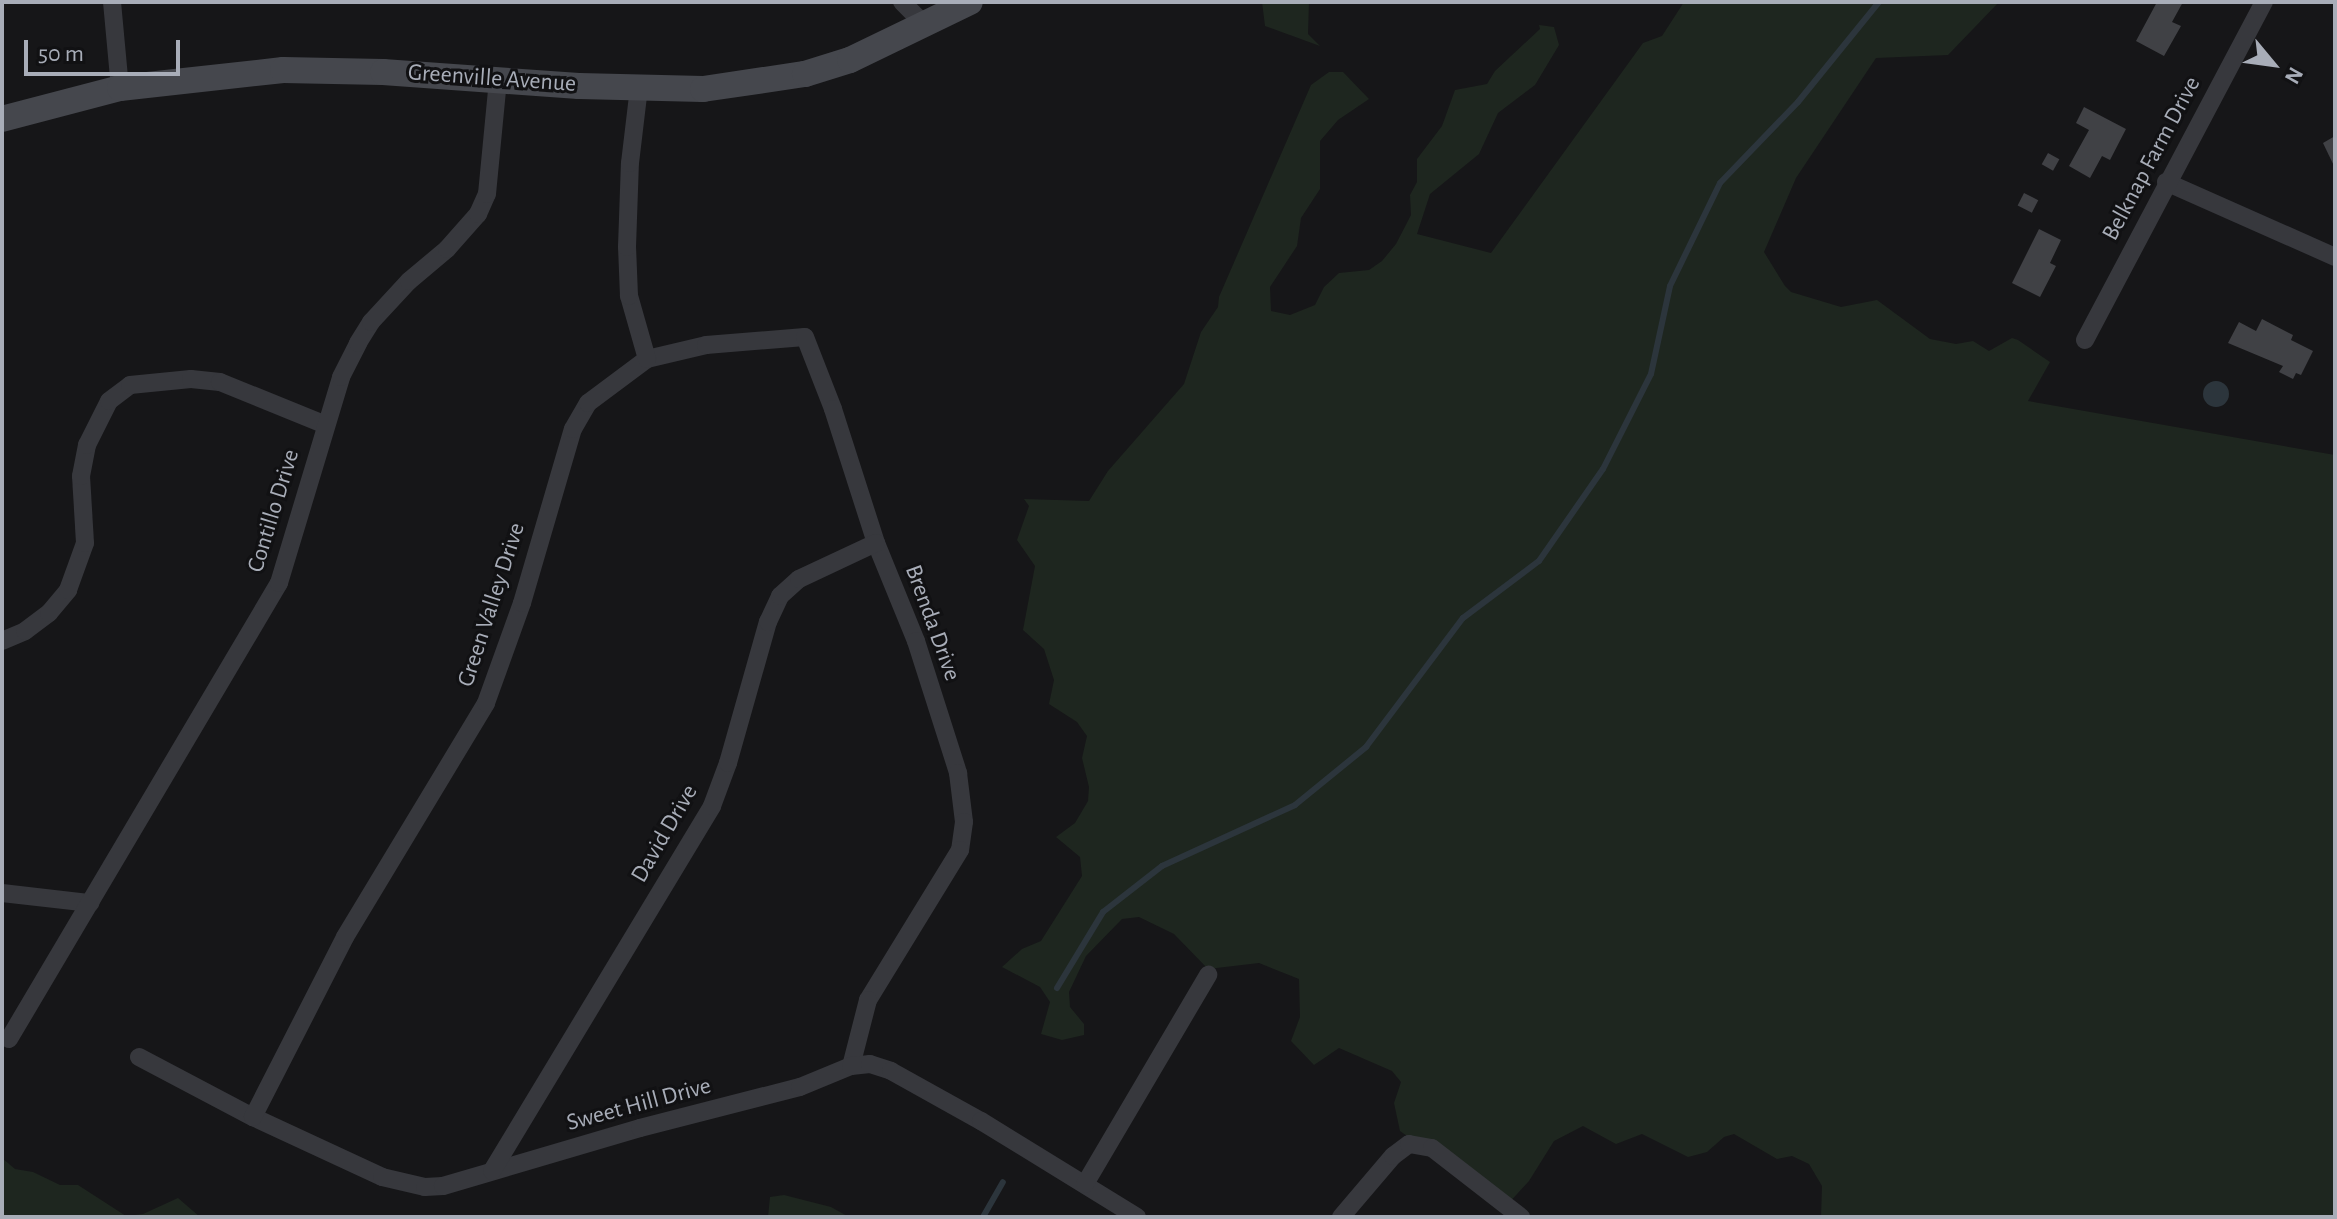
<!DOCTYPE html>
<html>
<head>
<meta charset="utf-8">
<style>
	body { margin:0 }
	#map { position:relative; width:2337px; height:1219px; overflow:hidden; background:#161618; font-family:"Alegreya Sans",sans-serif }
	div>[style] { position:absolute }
	.green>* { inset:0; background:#1e261f }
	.water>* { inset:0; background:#2c353c }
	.round { border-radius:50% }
	.stream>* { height:6px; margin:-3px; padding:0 3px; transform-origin:3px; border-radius:3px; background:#2c353c }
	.building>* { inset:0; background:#404145; transform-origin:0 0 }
	.street>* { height:18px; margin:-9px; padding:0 9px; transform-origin:9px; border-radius:9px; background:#37383d }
	.secondary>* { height:26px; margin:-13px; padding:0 13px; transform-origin:13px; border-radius:13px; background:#45474d }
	span { translate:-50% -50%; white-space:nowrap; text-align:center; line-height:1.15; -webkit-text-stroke:6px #111113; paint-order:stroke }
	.street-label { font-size:24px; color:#a8adb8 }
	.frame { position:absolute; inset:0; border:4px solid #a8adb8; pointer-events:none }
	.north { position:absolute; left:2233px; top:24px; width:80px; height:80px; -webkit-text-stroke:6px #111113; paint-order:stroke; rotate:119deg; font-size:22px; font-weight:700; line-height:32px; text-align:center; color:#a8adb8 }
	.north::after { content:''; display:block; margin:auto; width:28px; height:36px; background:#a8adb8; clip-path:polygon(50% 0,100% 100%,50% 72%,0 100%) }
	.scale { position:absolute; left:24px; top:40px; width:156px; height:36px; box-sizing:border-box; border:4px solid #a8adb8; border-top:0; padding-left:10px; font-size:24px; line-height:28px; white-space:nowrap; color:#a8adb8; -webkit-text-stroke:6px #111113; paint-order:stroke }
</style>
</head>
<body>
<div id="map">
	<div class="green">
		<i style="clip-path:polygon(1262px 2px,1309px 2px,1308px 34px,1320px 46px,1265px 26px)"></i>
		<i style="clip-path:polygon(1684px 2px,1999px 2px,1948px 55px,1876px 58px,1796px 178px,1764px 252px,1785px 286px,1791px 292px,1841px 307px,1877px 300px,1930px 339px,1956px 344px,1973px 341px,1989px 351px,2012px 338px,2018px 340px,2050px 362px,2028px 401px,2335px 455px,2335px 1217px,1821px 1217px,1822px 1186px,1809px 1164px,1792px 1156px,1777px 1159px,1734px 1134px,1724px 1137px,1707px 1152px,1688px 1157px,1642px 1134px,1616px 1144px,1583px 1126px,1554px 1141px,1529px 1181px,1506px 1206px,1400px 1131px,1394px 1103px,1401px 1082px,1392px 1071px,1339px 1048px,1314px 1065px,1291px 1041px,1300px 1017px,1299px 979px,1259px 963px,1208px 969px,1174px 934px,1139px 917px,1122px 919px,1086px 956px,1069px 992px,1070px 1007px,1084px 1024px,1084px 1035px,1062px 1040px,1041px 1034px,1050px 1002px,1040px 987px,1002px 967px,1022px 949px,1041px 941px,1082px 876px,1080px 857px,1056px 837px,1075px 823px,1088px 801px,1089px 787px,1082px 758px,1087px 736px,1077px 722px,1049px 704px,1054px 680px,1044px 649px,1023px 630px,1035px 566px,1017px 540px,1029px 506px,1024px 499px,1089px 501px,1108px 471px,1184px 384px,1201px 332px,1218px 307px,1219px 297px,1311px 85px,1329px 72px,1343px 72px,1369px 99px,1338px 120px,1320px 141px,1320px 189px,1301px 218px,1297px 246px,1270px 287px,1271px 311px,1290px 315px,1315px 305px,1324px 287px,1339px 273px,1369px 270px,1382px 261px,1396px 244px,1411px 215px,1410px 195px,1417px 182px,1417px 159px,1442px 126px,1455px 90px,1487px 84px,1495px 71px,1540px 29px,1539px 25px,1554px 27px,1559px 45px,1535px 85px,1498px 113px,1479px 154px,1430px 194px,1417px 234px,1491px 253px,1643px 43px,1662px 36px)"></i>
		<i style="clip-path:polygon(2px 1158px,15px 1169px,33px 1172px,60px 1185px,78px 1185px,126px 1216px,143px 1214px,178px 1198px,200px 1217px,2px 1217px)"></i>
		<i style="clip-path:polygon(784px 1195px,831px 1207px,849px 1217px,768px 1217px,770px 1197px)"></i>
	</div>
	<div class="water">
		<i class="round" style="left:2203px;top:381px;width:26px;height:26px"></i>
	</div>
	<div class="stream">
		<i style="left:1057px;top:988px;width:89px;rotate:-58.8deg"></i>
		<i style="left:1103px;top:912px;width:75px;rotate:-37.9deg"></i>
		<i style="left:1162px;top:866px;width:146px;rotate:-24.6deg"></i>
		<i style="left:1295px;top:805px;width:92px;rotate:-39.2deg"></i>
		<i style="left:1366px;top:747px;width:161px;rotate:-53.1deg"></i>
		<i style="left:1463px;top:618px;width:95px;rotate:-36.9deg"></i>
		<i style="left:1539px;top:561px;width:112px;rotate:-55.2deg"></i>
		<i style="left:1603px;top:469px;width:106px;rotate:-63.2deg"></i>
		<i style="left:1651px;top:374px;width:90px;rotate:-77.8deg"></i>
		<i style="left:1670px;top:286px;width:114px;rotate:-64.1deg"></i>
		<i style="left:1720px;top:183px;width:112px;rotate:-46.1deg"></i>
		<i style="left:1798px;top:102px;width:129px;rotate:-51deg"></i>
		<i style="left:983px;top:1217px;width:40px;rotate:-60.3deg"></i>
	</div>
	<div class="building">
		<i style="clip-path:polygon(2157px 2px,2183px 2px,2172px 22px,2181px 26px,2164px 56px,2136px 41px)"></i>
		<i style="clip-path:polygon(2084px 107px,2126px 129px,2110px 160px,2102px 156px,2090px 178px,2069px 166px,2089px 130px,2076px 123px)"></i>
		<i style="clip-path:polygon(2335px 136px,2335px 168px,2323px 143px)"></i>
		<i style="left:2048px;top:153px;width:13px;height:13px;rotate:29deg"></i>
		<i style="left:2024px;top:193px;width:16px;height:14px;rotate:27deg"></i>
		<i style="clip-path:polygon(2039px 229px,2061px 240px,2050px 263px,2056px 266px,2040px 297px,2012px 283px)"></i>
		<i style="clip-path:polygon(2262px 319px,2293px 335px,2291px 340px,2313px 351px,2301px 375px,2296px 373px,2293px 379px,2279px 372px,2283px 366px,2228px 343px,2239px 322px,2256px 331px)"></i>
	</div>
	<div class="street">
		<i style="left:112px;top:2px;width:86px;rotate:84.7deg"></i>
		<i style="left:902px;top:2px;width:34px;rotate:45deg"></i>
		<i style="left:2166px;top:182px;width:185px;rotate:23.9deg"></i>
		<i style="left:2085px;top:340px;width:382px;rotate:-62.1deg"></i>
		<i style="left:647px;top:359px;width:61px;rotate:-13.3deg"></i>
		<i style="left:706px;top:345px;width:99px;rotate:-4.6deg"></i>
		<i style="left:805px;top:337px;width:77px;rotate:68.7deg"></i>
		<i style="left:833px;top:409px;width:141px;rotate:72.2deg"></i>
		<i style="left:876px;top:543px;width:106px;rotate:67.8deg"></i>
		<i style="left:916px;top:641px;width:139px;rotate:72.3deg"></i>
		<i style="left:958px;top:773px;width:49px;rotate:83deg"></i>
		<i style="left:964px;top:822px;width:28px;rotate:98deg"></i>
		<i style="left:960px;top:850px;width:176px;rotate:121.5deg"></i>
		<i style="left:868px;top:1000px;width:68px;rotate:104.4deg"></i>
		<i style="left:2px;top:641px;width:25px;rotate:-23deg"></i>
		<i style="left:25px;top:631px;width:30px;rotate:-37deg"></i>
		<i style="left:49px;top:613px;width:30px;rotate:-50deg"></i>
		<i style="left:68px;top:590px;width:50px;rotate:-70.1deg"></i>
		<i style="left:85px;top:543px;width:67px;rotate:-93.4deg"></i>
		<i style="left:81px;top:476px;width:32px;rotate:-79deg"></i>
		<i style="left:87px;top:445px;width:49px;rotate:-63.4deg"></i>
		<i style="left:109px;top:401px;width:26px;rotate:-37deg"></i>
		<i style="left:130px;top:385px;width:61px;rotate:-5.6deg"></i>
		<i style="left:191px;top:379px;width:29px;rotate:6deg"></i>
		<i style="left:220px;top:382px;width:114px;rotate:22.1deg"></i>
		<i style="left:2px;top:893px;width:89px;rotate:6.5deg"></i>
		<i style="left:9px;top:1039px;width:530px;rotate:-59.37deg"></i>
		<i style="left:279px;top:583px;width:215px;rotate:-73.2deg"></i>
		<i style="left:341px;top:377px;width:38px;rotate:-63deg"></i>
		<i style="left:358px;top:343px;width:25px;rotate:-58deg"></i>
		<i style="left:371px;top:322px;width:56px;rotate:-47.2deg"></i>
		<i style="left:409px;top:281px;width:50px;rotate:-40.1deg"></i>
		<i style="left:447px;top:249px;width:47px;rotate:-48.5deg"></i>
		<i style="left:478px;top:214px;width:22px;rotate:-66deg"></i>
		<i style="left:487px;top:194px;width:116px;rotate:-84.5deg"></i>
		<i style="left:139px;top:1057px;width:129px;rotate:27.8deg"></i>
		<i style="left:253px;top:1117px;width:142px;rotate:24.9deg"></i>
		<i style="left:382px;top:1177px;width:44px;rotate:13.1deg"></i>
		<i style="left:425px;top:1187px;width:18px;rotate:-3deg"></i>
		<i style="left:443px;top:1186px;width:205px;rotate:-16.4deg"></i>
		<i style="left:640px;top:1128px;width:165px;rotate:-14.4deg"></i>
		<i style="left:800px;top:1087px;width:55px;rotate:-22.4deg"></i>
		<i style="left:851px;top:1066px;width:19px;rotate:-6deg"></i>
		<i style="left:870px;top:1064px;width:22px;rotate:18deg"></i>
		<i style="left:891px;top:1071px;width:103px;rotate:29.1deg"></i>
		<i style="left:981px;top:1121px;width:183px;rotate:31.6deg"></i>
		<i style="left:253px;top:1117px;width:202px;rotate:-62.9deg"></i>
		<i style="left:345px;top:937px;width:273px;rotate:-58.9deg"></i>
		<i style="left:486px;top:703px;width:106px;rotate:-70.2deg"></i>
		<i style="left:522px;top:603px;width:181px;rotate:-73.7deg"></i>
		<i style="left:573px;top:429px;width:30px;rotate:-60deg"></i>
		<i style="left:588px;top:403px;width:74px;rotate:-36.7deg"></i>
		<i style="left:647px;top:359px;width:66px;rotate:-105.9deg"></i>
		<i style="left:629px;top:296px;width:49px;rotate:-92.3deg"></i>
		<i style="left:627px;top:247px;width:84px;rotate:-88deg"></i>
		<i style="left:630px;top:163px;width:76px;rotate:-83.2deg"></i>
		<i style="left:492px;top:1171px;width:426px;rotate:-58.9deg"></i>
		<i style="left:712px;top:806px;width:46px;rotate:-69.6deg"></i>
		<i style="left:728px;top:763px;width:147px;rotate:-74.2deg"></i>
		<i style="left:768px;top:622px;width:29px;rotate:-65deg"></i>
		<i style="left:780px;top:596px;width:25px;rotate:-42deg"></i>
		<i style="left:799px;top:579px;width:85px;rotate:-25.1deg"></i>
		<i style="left:1085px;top:1184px;width:243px;rotate:-59.5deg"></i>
		<i style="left:1341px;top:1217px;width:80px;rotate:-49.6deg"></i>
		<i style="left:1393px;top:1156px;width:20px;rotate:-37deg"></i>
		<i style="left:1409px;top:1144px;width:23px;rotate:10deg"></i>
		<i style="left:1432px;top:1148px;width:113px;rotate:37.8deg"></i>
	</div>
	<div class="secondary">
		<i style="left:2px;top:119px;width:122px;rotate:-14.7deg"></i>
		<i style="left:120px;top:88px;width:164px;rotate:-6.3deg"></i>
		<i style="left:283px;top:70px;width:100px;rotate:1.1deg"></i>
		<i style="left:383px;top:72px;width:196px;rotate:4.1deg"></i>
		<i style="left:579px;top:86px;width:124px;rotate:1.4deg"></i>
		<i style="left:703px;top:89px;width:103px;rotate:-8.4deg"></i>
		<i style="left:805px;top:74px;width:47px;rotate:-17.3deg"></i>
		<i style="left:850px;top:60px;width:133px;rotate:-25.8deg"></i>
	</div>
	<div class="street-label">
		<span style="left:492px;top:79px;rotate:4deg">Greenville Avenue</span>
		<span style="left:2152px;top:159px;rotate:-62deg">Belknap Farm Drive</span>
		<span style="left:274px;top:511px;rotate:-73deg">Contillo Drive</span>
		<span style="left:492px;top:605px;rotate:-72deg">Green Valley Drive</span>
		<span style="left:932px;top:623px;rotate:70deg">Brenda Drive</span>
		<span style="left:665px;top:834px;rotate:-60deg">David Drive</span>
		<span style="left:639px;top:1105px;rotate:-15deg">Sweet Hill Drive</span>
	</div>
	<div class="frame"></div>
	<div class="north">N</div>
	<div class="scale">50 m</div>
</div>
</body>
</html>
